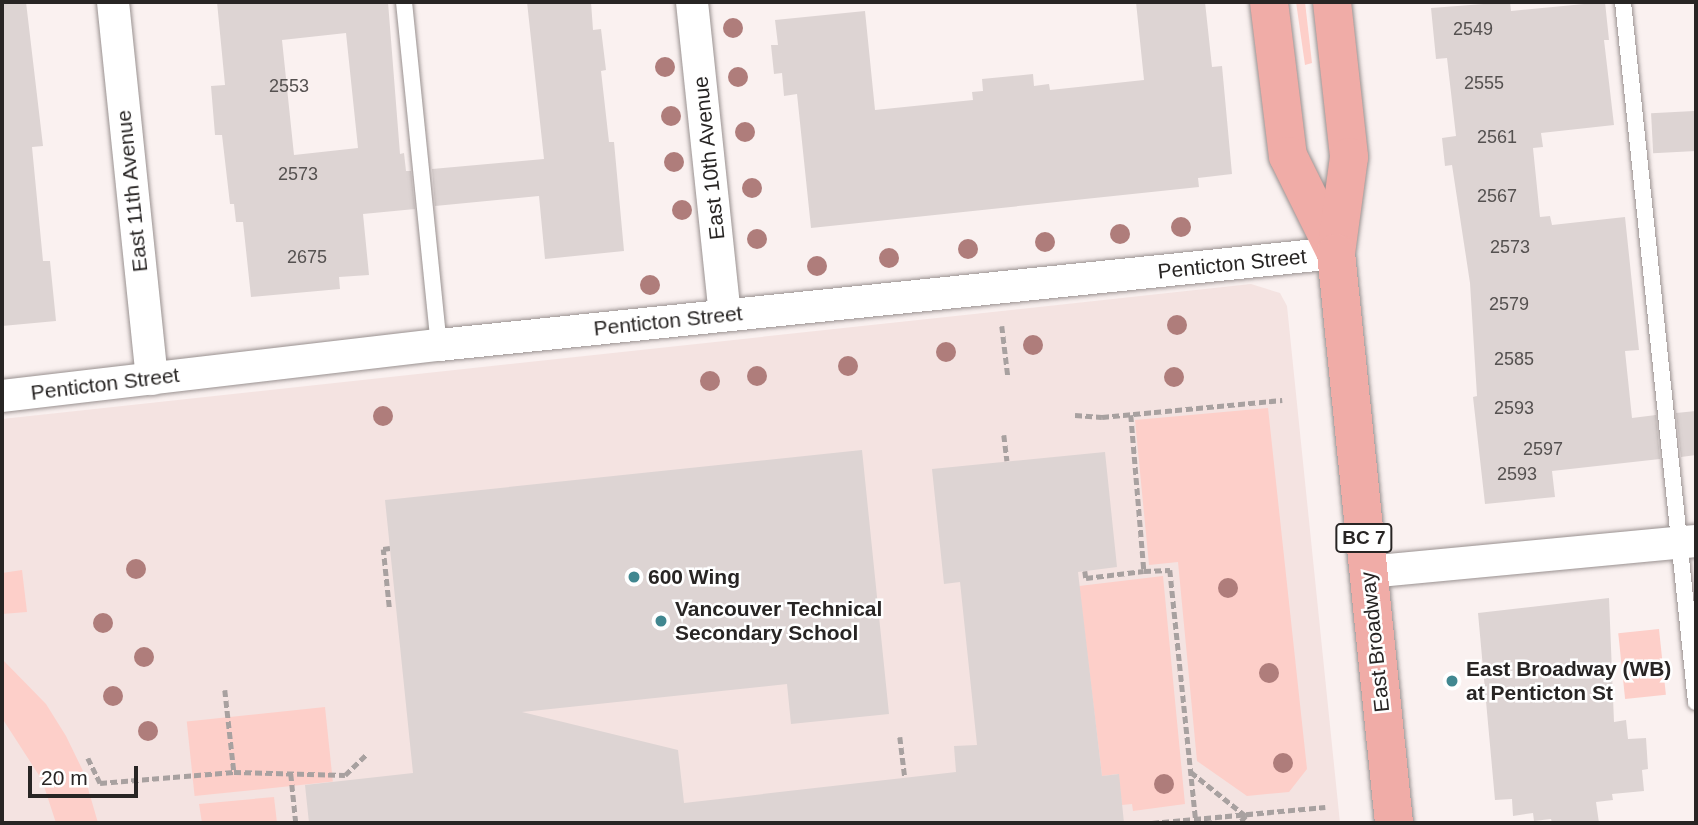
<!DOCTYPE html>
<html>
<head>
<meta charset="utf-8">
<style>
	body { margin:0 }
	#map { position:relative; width:1698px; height:825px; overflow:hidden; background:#faf1f0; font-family:Arial,sans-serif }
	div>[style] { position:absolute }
	.built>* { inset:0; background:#f4e3e1 }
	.green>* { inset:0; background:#fdcfc9; transform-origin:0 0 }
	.building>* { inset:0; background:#ddd4d3; transform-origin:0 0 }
	.path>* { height:4.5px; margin-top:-2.25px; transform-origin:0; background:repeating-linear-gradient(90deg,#a8a1a0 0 7px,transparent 0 10.5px) }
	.roads { filter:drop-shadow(0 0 2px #999190) drop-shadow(0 0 2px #999190) }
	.service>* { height:16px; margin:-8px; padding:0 8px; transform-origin:8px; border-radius:8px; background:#fff }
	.minor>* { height:32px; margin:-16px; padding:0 16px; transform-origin:16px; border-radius:16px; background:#fff }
	.primary>* { height:38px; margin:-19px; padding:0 19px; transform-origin:19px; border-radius:19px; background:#f0aca7 }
	.trees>* { width:20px; height:20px; margin:-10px; border-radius:50%; background:#af7d7b }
	.dots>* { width:19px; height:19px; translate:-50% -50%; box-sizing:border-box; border:4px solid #fff; border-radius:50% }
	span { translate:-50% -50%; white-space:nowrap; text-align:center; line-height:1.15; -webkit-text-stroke:5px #fff; paint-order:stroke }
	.number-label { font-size:18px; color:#555150 }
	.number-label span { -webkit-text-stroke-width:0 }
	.shield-label span { padding:2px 5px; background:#fff; border:2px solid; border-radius:5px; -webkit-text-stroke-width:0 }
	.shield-label { font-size:19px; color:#282524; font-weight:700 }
	.street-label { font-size:21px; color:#282524 }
	.poi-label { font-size:21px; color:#282524; font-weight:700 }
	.left { translate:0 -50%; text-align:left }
	.frame { position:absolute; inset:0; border:4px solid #282524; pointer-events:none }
	.scale { position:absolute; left:28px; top:766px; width:110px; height:32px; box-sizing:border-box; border:4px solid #282524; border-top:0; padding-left:9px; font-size:21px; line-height:24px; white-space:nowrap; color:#282524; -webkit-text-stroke:5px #fff; paint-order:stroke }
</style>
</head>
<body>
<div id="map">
	<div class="built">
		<i style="clip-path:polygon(1251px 284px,1280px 293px,1287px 306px,1340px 823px,2px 823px,2px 419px)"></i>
	</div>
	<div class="green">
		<i style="clip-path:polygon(1296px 2px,1305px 2px,1312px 63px,1305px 65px)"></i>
		<i style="clip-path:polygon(1268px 408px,1307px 769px,1289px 792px,1247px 796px,1197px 761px,1178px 562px,1149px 565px,1135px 420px)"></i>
		<i style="clip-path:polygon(22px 570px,27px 612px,2px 614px,2px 573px)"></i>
		<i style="clip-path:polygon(1163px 576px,1185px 804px,1133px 811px,1132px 804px,1122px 805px,1118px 774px,1102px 776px,1079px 586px)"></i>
		<i style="left:1659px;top:629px;width:66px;height:41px;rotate:84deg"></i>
		<i style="clip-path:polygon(2px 659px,46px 704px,66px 736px,83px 771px,98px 823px,56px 823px,42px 780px,2px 718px)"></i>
		<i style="left:325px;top:707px;width:75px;height:139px;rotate:84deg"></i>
		<i style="clip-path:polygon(274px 797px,277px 823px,202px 823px,199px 804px)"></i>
	</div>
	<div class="building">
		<i style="clip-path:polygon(2px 2px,26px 2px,43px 146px,32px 147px,43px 261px,50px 261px,56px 321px,2px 326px)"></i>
		<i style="clip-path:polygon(evenodd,217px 2px,388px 2px,400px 154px,404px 153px,406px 171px,411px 171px,415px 209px,363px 214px,369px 275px,339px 277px,340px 289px,251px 297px,243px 222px,236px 222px,234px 204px,230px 204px,222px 135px,215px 135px,211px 86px,225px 85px,217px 2px,346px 33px,358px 148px,294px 155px,282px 40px,346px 33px)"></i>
		<i style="clip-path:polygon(527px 2px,591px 2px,593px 30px,601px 29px,606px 70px,601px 71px,609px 142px,614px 142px,624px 251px,545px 259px,539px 196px,435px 206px,432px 169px,544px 159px)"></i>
		<i style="clip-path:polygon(1136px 2px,1205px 2px,1212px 67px,1222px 66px,1232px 174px,1198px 178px,1199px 187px,811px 228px,797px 94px,784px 96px,782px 73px,774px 74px,771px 45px,778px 45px,775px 20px,865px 11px,875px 110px,973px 100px,972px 92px,983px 91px,982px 79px,1033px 74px,1034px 86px,1049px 84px,1050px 90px,1144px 80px)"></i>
		<i style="clip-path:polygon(1510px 2px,1511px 11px,1605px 2px,1609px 40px,1604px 40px,1614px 125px,1541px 133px,1543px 147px,1533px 148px,1540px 217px,1550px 216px,1552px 225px,1625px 217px,1639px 350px,1625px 351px,1632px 418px,1656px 415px,1660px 459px,1552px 471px,1555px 497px,1485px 504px,1473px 397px,1477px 396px,1470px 283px,1452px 165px,1445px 166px,1442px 138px,1456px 136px,1447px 58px,1436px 59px,1431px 8px)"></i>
		<i style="left:1694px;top:111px;width:40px;height:43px;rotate:87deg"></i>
		<i style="clip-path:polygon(1696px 411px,1696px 455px,1681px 457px,1676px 413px)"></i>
		<i style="clip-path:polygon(862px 450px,889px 714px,791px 724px,787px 684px,522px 712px,678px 750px,684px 803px,956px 772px,954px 746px,977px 745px,960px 582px,944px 584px,932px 469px,1105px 452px,1117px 567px,1078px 572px,1102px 776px,1119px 774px,1124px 823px,309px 823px,305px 785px,413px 773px,385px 500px)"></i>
		<i style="clip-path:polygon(1609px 598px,1614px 722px,1626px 720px,1628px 739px,1646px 738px,1648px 769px,1642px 770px,1644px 791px,1612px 794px,1613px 800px,1596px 802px,1599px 823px,1552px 823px,1551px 819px,1534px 821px,1533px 813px,1513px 816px,1512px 799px,1495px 800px,1478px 613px)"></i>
	</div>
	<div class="path">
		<i style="left:1002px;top:326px;width:50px;rotate:83.2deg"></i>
		<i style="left:1075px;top:415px;width:27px;rotate:4deg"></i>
		<i style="left:1102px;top:417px;width:181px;rotate:-5.4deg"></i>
		<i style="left:1131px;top:415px;width:157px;rotate:85.2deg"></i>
		<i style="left:1144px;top:571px;width:26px;rotate:-2deg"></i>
		<i style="left:1170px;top:570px;width:251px;rotate:84.1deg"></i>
		<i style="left:1004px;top:435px;width:26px;rotate:83deg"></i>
		<i style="left:1085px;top:571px;width:7px;rotate:82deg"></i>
		<i style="left:1086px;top:578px;width:58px;rotate:-6.9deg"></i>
		<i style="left:389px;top:607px;width:58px;rotate:-95.9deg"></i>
		<i style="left:383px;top:549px;width:7px;rotate:-8deg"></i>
		<i style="left:225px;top:690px;width:82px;rotate:83.7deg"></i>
		<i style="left:900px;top:737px;width:41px;rotate:83deg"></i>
		<i style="left:88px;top:758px;width:28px;rotate:64deg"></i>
		<i style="left:100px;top:783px;width:134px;rotate:-4.7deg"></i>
		<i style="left:234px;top:772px;width:111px;rotate:1.5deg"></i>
		<i style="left:345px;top:775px;width:29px;rotate:-44deg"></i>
		<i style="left:1191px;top:772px;width:70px;rotate:38.7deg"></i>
		<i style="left:1246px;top:816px;width:9px;rotate:131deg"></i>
		<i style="left:291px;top:774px;width:49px;rotate:84.2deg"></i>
		<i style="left:1152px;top:823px;width:174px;rotate:-5.3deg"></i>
	</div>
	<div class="roads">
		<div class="service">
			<i style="left:404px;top:2px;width:345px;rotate:84.2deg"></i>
			<i style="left:1623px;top:2px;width:704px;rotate:84.05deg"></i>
		</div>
		<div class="minor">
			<i style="left:113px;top:2px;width:379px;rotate:84.1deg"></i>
			<i style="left:692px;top:2px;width:315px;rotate:84deg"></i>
			<i style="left:2px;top:396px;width:440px;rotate:-6.7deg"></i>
			<i style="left:439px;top:345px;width:902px;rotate:-5.86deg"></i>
			<i style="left:1368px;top:572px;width:329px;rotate:-5.4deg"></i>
		</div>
		<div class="primary">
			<i style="left:1269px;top:2px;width:155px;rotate:83deg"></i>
			<i style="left:1288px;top:156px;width:108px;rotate:63.7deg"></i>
			<i style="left:1332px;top:2px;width:156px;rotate:83.7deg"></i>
			<i style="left:1349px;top:157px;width:97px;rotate:97.7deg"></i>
			<i style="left:1336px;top:253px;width:573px;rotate:84.19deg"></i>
		</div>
	</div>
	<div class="trees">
		<i style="left:733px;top:28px"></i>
		<i style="left:665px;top:67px"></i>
		<i style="left:738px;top:77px"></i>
		<i style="left:671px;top:116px"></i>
		<i style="left:745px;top:132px"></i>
		<i style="left:674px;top:162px"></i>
		<i style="left:752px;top:188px"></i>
		<i style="left:682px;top:210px"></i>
		<i style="left:1181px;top:227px"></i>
		<i style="left:1120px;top:234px"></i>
		<i style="left:757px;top:239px"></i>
		<i style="left:1045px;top:242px"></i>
		<i style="left:968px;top:249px"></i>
		<i style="left:889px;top:258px"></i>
		<i style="left:817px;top:266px"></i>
		<i style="left:650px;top:285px"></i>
		<i style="left:1177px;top:325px"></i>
		<i style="left:1033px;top:345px"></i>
		<i style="left:946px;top:352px"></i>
		<i style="left:848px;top:366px"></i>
		<i style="left:757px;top:376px"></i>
		<i style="left:1174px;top:377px"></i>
		<i style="left:710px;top:381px"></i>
		<i style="left:383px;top:416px"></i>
		<i style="left:136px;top:569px"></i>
		<i style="left:1228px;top:588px"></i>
		<i style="left:103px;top:623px"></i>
		<i style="left:144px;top:657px"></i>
		<i style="left:1269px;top:673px"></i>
		<i style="left:113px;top:696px"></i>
		<i style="left:148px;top:731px"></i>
		<i style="left:1283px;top:763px"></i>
		<i style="left:1164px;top:784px"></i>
	</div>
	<div class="dots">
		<i style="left:634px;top:577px;background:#418790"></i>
		<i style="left:661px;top:621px;background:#418790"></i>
		<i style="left:1452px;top:681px;background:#418790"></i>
	</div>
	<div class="number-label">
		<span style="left:1473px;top:29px">2549</span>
		<span style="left:1484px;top:83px">2555</span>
		<span style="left:289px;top:86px">2553</span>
		<span style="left:1497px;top:137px">2561</span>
		<span style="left:298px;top:174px">2573</span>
		<span style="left:1497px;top:196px">2567</span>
		<span style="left:1510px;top:247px">2573</span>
		<span style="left:307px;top:257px">2675</span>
		<span style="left:1509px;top:304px">2579</span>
		<span style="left:1514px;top:359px">2585</span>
		<span style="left:1514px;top:408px">2593</span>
		<span style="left:1543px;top:449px">2597</span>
		<span style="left:1517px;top:474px">2593</span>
	</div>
	<div class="shield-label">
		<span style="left:1364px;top:538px">BC 7</span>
	</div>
	<div class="street-label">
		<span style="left:709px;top:158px;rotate:-96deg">East 10th Avenue</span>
		<span style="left:132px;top:191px;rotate:-96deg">East 11th Avenue</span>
		<span style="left:1232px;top:264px;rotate:-6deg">Penticton Street</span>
		<span style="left:668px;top:321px;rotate:-6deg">Penticton Street</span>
		<span style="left:105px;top:384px;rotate:-7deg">Penticton Street</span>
		<span style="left:1375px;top:642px;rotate:-96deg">East Broadway</span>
	</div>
	<div class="poi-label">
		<span class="left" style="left:648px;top:577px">600 Wing</span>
		<span class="left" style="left:675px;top:621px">Vancouver Technical<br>Secondary School</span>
		<span class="left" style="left:1466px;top:681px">East Broadway (WB)<br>at Penticton St</span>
	</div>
	<div class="frame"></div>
	<div class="scale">20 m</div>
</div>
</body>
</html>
